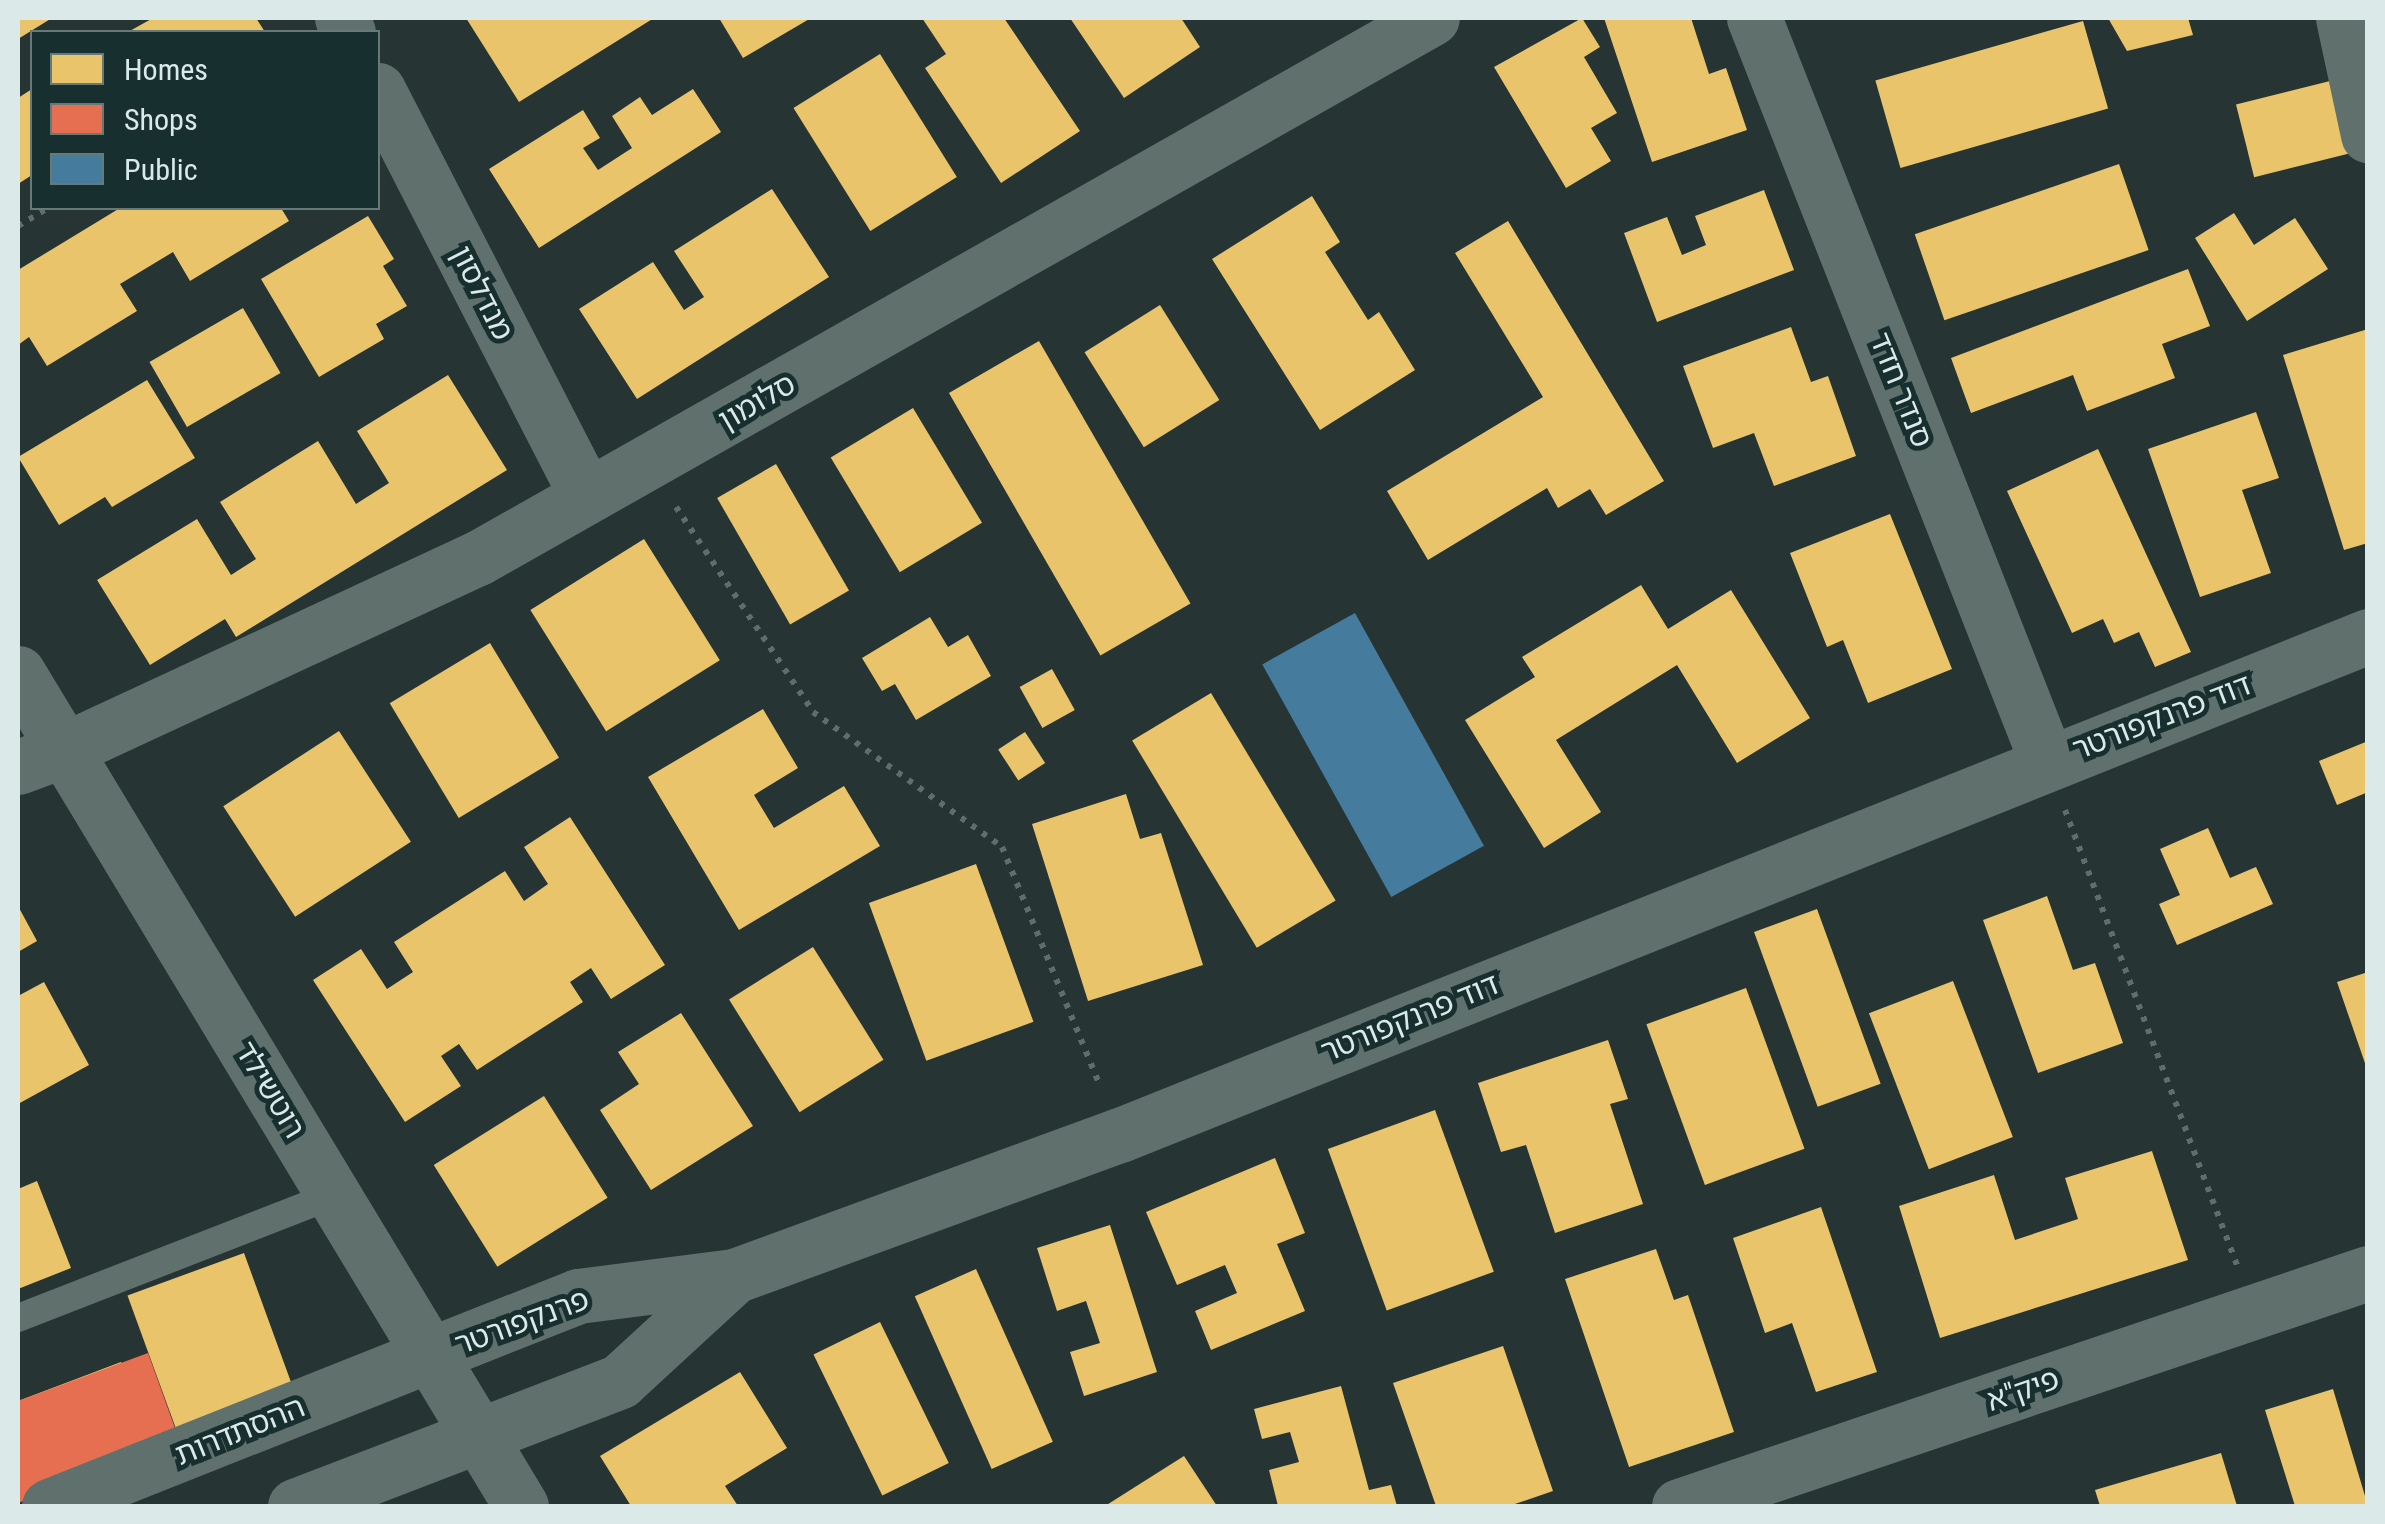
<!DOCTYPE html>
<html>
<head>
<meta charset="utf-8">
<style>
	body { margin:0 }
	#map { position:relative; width:2385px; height:1524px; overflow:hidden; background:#273434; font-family:"Roboto Condensed","Noto Sans Hebrew",sans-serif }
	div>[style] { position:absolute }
	.homes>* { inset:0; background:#e9c46a; transform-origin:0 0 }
	.shops>* { inset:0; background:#e76f51 }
	.public>* { inset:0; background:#457b9d; transform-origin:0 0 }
	.path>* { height:6px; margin-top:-3px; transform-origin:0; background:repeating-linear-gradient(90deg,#5f6e6b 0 5px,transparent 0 13px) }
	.service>* { height:28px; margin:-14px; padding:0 14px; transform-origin:14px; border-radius:14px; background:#60716d }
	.minor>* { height:55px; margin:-27.5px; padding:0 27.5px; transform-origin:27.5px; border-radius:27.5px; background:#60716d }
	.tertiary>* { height:55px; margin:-27.5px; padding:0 27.5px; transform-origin:27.5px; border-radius:27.5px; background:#60716d }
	span { translate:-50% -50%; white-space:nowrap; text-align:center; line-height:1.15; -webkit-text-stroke:10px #17302f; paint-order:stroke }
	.street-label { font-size:30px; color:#dbeae9 }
	.frame { position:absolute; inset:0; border:20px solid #dbeae9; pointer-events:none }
	.legend { position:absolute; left:30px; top:30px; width:350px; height:180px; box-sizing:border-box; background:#17302f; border:2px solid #657a79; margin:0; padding:12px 18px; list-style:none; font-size:30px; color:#dbeae9 }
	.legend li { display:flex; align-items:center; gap:20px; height:50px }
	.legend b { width:50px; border:2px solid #657a79 }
</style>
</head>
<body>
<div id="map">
	<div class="homes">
		<i style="clip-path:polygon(18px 18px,52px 18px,18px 39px)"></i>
		<i style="clip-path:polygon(153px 18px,256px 18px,265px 32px,128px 32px)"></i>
		<i style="clip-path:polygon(466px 18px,654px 18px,519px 102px)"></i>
		<i style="clip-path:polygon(719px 18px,811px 18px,743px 58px)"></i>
		<i style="clip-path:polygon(922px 18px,1004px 18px,1080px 131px,1001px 183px,925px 68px,946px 54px)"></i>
		<i style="clip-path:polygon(1070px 18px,1181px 18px,1200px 47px,1124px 98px)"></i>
		<i style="clip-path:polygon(1582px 18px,1600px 47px,1584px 57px,1617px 113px,1591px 128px,1611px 161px,1566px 188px,1494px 67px)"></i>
		<i style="clip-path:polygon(1604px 18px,1691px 18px,1709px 74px,1726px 68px,1747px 130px,1652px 162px)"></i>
		<i style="clip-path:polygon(2108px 18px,2188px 18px,2193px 35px,2127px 51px)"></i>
		<i style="left:2083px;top:21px;width:91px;height:216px;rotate:74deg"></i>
		<i style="left:880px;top:54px;width:145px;height:102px;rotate:58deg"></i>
		<i style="left:2334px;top:80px;width:75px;height:101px;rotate:76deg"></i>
		<i style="clip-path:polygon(32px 89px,32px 175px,18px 184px,18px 98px)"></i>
		<i style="clip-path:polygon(693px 89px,721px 132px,539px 248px,489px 169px,583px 110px,600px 138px,583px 148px,598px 170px,632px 148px,612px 116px,640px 97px,652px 115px)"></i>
		<i style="left:2119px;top:164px;width:91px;height:216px;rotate:71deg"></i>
		<i style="clip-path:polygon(772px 189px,829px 277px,637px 399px,579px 309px,653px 262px,684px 310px,704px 297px,674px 251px)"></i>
		<i style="clip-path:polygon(1764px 190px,1794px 270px,1657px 322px,1624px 233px,1667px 217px,1682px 255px,1706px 245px,1695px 216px)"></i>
		<i style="clip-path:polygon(1312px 196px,1340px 242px,1325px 252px,1368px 320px,1379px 312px,1415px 370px,1320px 430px,1212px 259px)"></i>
		<i style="clip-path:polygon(120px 208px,281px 208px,289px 221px,190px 281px,173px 252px,120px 284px,137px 311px,47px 366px,29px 337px,18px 345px,18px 270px)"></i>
		<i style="clip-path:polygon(2234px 213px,2254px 245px,2295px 218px,2328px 269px,2247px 321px,2195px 238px)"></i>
		<i style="clip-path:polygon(368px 216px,394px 259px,383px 266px,407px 306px,376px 324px,384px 339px,319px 377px,261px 279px)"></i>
		<i style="clip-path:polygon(1508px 221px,1664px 481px,1606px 515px,1590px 489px,1558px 508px,1547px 488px,1428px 560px,1387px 491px,1543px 397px,1455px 253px)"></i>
		<i style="clip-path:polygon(2188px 269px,2210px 326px,2162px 344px,2175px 378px,2087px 411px,2073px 375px,1971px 413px,1951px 358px)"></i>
		<i style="left:1160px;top:305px;width:112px;height:89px;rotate:58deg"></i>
		<i style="left:243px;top:308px;width:75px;height:108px;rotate:60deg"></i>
		<i style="clip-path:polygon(1791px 327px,1811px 382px,1828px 376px,1856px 456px,1774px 486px,1754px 433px,1713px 448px,1683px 366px)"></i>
		<i style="clip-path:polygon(2368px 329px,2368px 543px,2344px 550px,2283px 355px)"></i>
		<i style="left:1039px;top:341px;width:303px;height:104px;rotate:60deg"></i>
		<i style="clip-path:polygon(448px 375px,507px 470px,236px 637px,225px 619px,150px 665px,97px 580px,197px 519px,231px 575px,256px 559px,220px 502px,318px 441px,356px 504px,389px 483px,357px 431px)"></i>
		<i style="clip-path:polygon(147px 380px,195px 458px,112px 507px,105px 497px,59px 525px,18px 457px)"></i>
		<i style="left:913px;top:408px;width:134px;height:96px;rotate:59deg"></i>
		<i style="clip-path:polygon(2256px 412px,2279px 478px,2242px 490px,2271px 573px,2200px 597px,2148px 449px)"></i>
		<i style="clip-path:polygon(2098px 449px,2191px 652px,2155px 667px,2139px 632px,2114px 643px,2103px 619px,2072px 633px,2007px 491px)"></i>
		<i style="left:776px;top:464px;width:146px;height:68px;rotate:60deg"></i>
		<i style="clip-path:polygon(1890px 514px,1952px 669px,1868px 703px,1843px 640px,1827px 647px,1790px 553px)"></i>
		<i style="left:644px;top:539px;width:143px;height:134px;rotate:58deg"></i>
		<i style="clip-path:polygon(1641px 585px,1668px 629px,1731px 590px,1810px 718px,1737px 763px,1677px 665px,1556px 740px,1601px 812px,1544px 848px,1465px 720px,1535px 677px,1522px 657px)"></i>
		<i style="clip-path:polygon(930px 617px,948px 647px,968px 635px,991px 676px,916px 720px,895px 684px,882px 691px,862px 658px)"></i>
		<i style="left:490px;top:643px;width:134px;height:117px;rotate:59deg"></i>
		<i style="left:1052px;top:669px;width:47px;height:37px;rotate:61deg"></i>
		<i style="left:1211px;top:693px;width:242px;height:92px;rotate:59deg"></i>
		<i style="clip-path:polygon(763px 709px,798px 768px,754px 795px,774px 828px,844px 786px,880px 846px,739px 930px,648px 777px)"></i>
		<i style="left:339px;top:731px;width:132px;height:138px;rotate:57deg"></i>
		<i style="left:1025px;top:732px;width:37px;height:32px;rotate:57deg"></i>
		<i style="clip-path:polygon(2368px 741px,2368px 792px,2337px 805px,2319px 761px)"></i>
		<i style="clip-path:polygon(1126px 794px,1140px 839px,1161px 833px,1203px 965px,1088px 1001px,1032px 824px)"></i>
		<i style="clip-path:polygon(570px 817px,665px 965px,611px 999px,591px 968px,570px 982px,583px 1002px,477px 1070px,459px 1044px,441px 1056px,461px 1086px,405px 1122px,313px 980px,361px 949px,387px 989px,413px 972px,394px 942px,505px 871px,524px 901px,548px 884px,524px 847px)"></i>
		<i style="clip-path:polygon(2208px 828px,2230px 878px,2256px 867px,2273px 904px,2177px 945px,2159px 904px,2180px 895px,2160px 849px)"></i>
		<i style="left:976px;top:864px;width:168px;height:114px;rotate:70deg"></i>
		<i style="clip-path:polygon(2047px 896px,2073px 970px,2095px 963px,2123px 1043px,2038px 1073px,1983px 920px)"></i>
		<i style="clip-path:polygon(18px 906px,37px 941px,18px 952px)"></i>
		<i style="left:1817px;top:909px;width:186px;height:67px;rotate:70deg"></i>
		<i style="left:813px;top:947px;width:133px;height:99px;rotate:58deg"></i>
		<i style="clip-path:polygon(2368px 972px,2368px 1068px,2367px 1069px,2337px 982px)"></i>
		<i style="left:1953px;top:981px;width:167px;height:90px;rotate:69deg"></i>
		<i style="clip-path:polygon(44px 982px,89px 1065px,18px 1104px,18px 996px)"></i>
		<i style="left:1746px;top:988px;width:171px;height:106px;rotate:70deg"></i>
		<i style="clip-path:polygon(681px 1013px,753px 1126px,651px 1190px,600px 1110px,639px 1084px,618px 1052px)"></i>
		<i style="clip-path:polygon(1608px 1040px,1628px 1099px,1610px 1104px,1643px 1204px,1555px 1233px,1526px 1145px,1501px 1152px,1478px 1083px)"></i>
		<i style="left:544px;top:1096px;width:120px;height:130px;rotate:58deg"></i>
		<i style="left:1435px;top:1110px;width:172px;height:114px;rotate:70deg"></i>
		<i style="clip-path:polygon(2152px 1151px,2188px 1260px,1940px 1338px,1899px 1206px,1994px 1175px,2015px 1240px,2078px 1219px,2065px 1178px)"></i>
		<i style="clip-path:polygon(1275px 1158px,1305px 1233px,1277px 1244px,1305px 1311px,1211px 1350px,1195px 1311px,1237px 1293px,1225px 1265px,1177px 1285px,1146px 1212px)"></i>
		<i style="clip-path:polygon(37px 1181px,71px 1268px,18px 1289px,18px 1189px)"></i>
		<i style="clip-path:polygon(1821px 1207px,1877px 1372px,1816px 1392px,1792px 1323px,1765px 1333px,1733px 1238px)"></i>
		<i style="clip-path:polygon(1110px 1225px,1157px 1372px,1084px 1396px,1070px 1352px,1100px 1343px,1086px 1301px,1057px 1311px,1037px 1248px)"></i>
		<i style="clip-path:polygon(1656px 1249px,1674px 1300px,1688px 1295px,1734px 1432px,1629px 1467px,1565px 1279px)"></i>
		<i style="left:244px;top:1253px;width:157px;height:124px;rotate:70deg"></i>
		<i style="left:976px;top:1269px;width:189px;height:67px;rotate:66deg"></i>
		<i style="left:880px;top:1322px;width:157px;height:74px;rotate:64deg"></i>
		<i style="clip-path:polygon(1503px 1346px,1553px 1491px,1509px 1506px,1436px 1506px,1393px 1383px)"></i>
		<i style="clip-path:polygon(121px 1362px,154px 1451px,22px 1501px,18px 1489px,18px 1401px)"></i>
		<i style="clip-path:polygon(740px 1372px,787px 1448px,725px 1486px,738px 1506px,631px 1506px,600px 1456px)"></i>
		<i style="clip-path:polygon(1341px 1386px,1369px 1490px,1391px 1485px,1397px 1506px,1278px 1506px,1269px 1470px,1299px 1462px,1290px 1432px,1262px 1439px,1254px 1409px)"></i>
		<i style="clip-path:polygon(2333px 1389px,2368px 1506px,2295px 1506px,2265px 1410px)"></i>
		<i style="clip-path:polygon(2221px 1453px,2237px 1506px,2100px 1506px,2095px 1490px)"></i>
		<i style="clip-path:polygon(1184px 1456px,1217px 1506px,1105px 1506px)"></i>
	</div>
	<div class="shops">
		<i style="clip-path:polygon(148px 1353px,180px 1442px,18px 1503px,18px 1401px)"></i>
	</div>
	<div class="public">
		<i style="left:1355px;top:613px;width:266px;height:106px;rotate:61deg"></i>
	</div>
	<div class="path">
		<i style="left:18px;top:226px;width:35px;rotate:-31deg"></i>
		<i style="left:676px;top:507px;width:247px;rotate:56.2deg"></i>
		<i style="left:813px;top:712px;width:232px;rotate:35.5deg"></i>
		<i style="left:1002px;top:847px;width:258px;rotate:67.7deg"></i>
		<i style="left:2065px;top:810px;width:487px;rotate:69.3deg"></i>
	</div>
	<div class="service">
		<i style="left:18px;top:1318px;width:338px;rotate:-21.3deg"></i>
	</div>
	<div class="minor">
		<i style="left:342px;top:18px;width:15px;rotate:67deg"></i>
		<i style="left:1754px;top:18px;width:800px;rotate:68.5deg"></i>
		<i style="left:2343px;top:18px;width:120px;rotate:77.9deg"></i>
		<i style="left:378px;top:90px;width:455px;rotate:62.8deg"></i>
		<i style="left:18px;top:767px;width:49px;rotate:-20.3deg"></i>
		<i style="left:64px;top:750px;width:456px;rotate:-24.9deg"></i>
		<i style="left:478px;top:558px;width:1096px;rotate:-29.51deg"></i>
		<i style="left:1679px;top:1506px;width:727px;rotate:-18.68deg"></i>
	</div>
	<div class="tertiary">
		<i style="left:18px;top:673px;width:973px;rotate:58.87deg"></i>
		<i style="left:49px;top:1506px;width:569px;rotate:-21.65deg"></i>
		<i style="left:578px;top:1296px;width:157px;rotate:-7.3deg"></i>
		<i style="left:295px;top:1506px;width:348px;rotate:-21deg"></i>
		<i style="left:620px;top:1381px;width:155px;rotate:-42.6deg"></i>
		<i style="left:734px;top:1276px;width:411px;rotate:-20.1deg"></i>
		<i style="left:1120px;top:1135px;width:1344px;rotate:-21.79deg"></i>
	</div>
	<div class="street-label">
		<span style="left:482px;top:293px;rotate:63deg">מנדלסון</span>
		<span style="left:1901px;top:390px;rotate:68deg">סנדר חדד</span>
		<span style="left:757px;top:402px;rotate:-30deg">סלומון</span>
		<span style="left:2162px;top:717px;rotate:-21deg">דוד פרנקפורטר</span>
		<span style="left:1410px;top:1018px;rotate:-22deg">דוד פרנקפורטר</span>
		<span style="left:270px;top:1090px;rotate:59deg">רוטשילד</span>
		<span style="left:522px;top:1322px;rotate:-20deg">פרנקפורטר</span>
		<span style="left:2023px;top:1390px;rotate:-19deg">פיק"א</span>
		<span style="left:240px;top:1431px;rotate:-22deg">ההסתדרות</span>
	</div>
	<div class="frame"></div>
	<ul class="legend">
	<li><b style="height:28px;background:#e9c46a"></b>Homes</li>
	<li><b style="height:28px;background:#e76f51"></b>Shops</li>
	<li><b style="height:28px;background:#457b9d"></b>Public</li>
	</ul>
</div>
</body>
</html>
